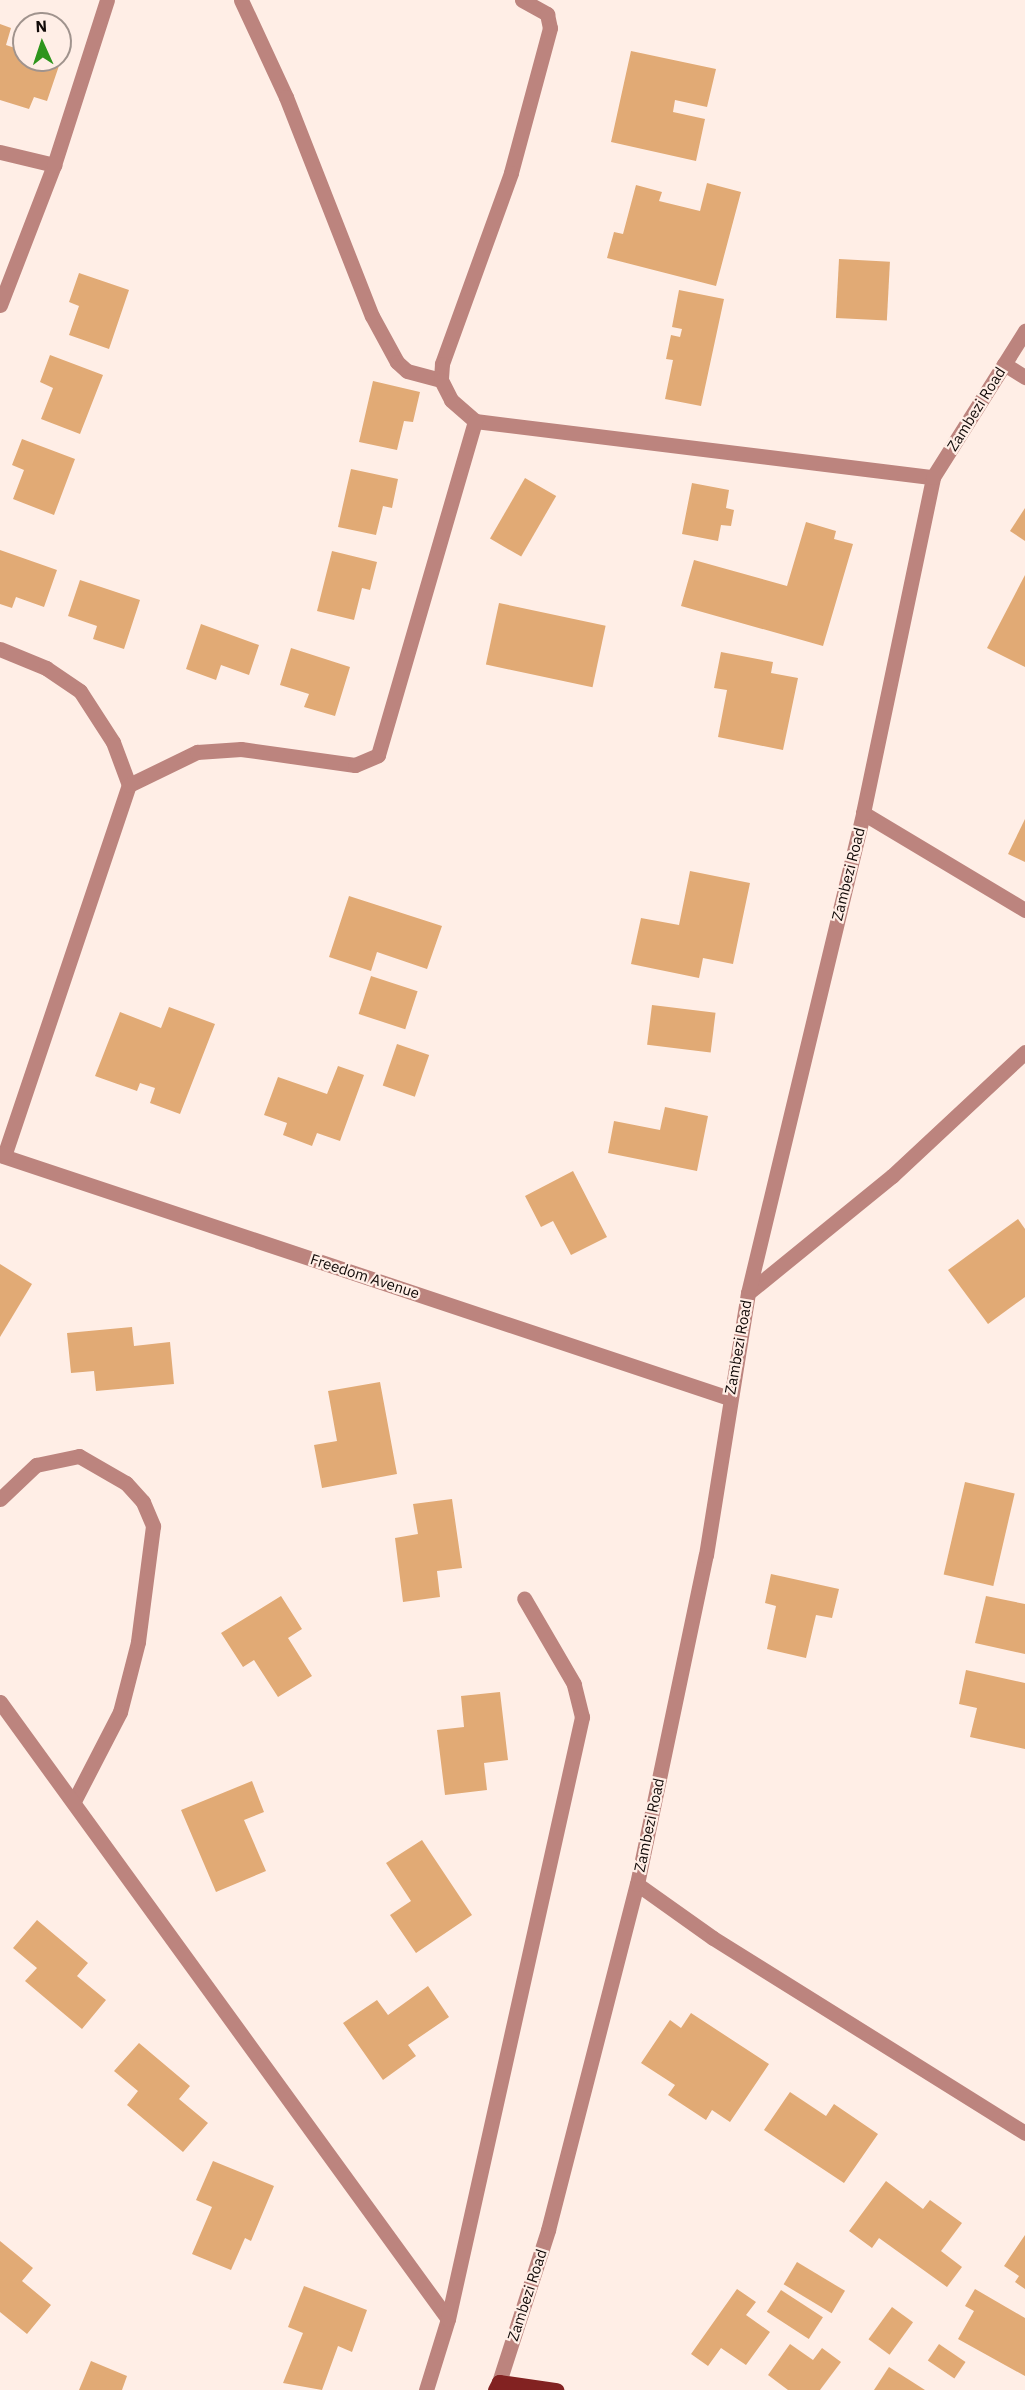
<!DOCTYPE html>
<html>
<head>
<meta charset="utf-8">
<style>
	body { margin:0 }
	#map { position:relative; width:1025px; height:2390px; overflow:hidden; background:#ffeee6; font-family:"IBM Plex Sans",sans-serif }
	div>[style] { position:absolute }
	.building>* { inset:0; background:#e1aa75; transform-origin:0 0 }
	.minor>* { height:15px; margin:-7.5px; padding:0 7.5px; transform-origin:7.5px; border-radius:7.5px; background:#bc847e }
	.major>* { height:15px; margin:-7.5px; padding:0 7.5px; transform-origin:7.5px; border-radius:7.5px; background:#822221 }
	span { translate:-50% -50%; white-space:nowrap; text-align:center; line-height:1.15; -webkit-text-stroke:4.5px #ffeee6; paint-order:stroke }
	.street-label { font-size:15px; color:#110a08 }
	.north { position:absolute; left:12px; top:12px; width:60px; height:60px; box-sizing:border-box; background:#ffeee6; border:2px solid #a0938d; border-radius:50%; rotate:357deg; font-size:16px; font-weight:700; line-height:24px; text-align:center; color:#110a08 }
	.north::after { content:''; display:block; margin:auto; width:21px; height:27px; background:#2e951c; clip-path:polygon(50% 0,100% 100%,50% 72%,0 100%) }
</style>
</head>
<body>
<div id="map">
	<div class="building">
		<i style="clip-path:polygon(0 24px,11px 28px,6px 45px,24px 51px,24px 60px,60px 60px,60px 50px,64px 51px,47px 101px,34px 97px,29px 109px,0 100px)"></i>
		<i style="clip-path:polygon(631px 51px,716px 69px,707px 107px,675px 100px,673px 112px,705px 119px,696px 161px,611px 142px)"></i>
		<i style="clip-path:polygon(707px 183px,741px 192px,716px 286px,607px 258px,614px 232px,623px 234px,636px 185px,662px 192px,659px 201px,700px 211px)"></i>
		<i style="left:839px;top:259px;width:51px;height:59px;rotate:3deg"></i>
		<i style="clip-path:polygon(79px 273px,129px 290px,109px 349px,69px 335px,79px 306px,69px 302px)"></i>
		<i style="clip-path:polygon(679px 290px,724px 299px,701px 406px,665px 399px,673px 360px,666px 359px,671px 335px,680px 337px,682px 329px,672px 327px)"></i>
		<i style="clip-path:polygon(50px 355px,103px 375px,80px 434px,41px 419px,53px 388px,40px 382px)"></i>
		<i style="clip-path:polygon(373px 381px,420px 392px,413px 422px,404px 421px,397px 450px,359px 442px)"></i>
		<i style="clip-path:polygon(22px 439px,75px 459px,54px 515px,13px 499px,24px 470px,12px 465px)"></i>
		<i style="clip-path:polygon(351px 469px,398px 479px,392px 508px,383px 506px,376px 535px,338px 527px)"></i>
		<i style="left:525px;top:478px;width:36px;height:70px;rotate:30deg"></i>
		<i style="clip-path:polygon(692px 483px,729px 490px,726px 508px,734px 510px,731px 526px,721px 525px,718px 541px,682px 534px)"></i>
		<i style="clip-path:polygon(1025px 508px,1025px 541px,1010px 531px)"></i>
		<i style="clip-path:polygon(806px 522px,836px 531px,834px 539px,853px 544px,823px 646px,681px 606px,694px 560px,787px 586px)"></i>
		<i style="clip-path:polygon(0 550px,57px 570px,44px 607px,16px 597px,12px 608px,0 604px)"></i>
		<i style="clip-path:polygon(332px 551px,377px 562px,370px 590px,362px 588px,354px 620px,317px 611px)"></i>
		<i style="clip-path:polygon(1025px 575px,1025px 667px,987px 648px)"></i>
		<i style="clip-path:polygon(80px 580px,140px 600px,124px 649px,93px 639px,97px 626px,68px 616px)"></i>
		<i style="left:499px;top:603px;width:109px;height:63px;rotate:12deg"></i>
		<i style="clip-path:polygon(201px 624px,259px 645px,249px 675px,221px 665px,216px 680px,186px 669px)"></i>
		<i style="clip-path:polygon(291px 648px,350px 667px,335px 716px,304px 707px,309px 694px,280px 685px)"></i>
		<i style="clip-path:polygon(721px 652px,773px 662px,771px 673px,798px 678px,783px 750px,718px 737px,727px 690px,714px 688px)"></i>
		<i style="clip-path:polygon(1025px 819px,1025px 862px,1008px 854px)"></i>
		<i style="clip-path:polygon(690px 871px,750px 883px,733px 964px,703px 958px,699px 978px,631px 964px,641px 918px,679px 925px)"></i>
		<i style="clip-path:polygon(349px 896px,442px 926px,427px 969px,377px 952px,371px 971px,329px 957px)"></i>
		<i style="left:371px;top:976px;width:49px;height:40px;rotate:18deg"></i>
		<i style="left:652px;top:1005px;width:64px;height:40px;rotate:7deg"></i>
		<i style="clip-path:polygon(169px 1007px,215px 1024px,180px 1114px,150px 1103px,155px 1088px,140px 1083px,137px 1091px,95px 1076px,120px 1012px,161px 1028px)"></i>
		<i style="left:397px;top:1044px;width:34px;height:44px;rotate:19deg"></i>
		<i style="clip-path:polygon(338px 1066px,364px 1075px,340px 1141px,317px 1133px,312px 1146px,283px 1135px,287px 1123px,264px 1115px,278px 1077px,327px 1094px)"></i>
		<i style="clip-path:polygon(665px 1107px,708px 1116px,697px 1171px,608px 1153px,614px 1121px,660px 1130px)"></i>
		<i style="clip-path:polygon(573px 1171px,607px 1237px,571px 1255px,553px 1221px,541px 1227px,525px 1196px)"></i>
		<i style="clip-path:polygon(1018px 1219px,1025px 1229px,1025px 1297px,988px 1324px,948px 1270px)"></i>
		<i style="clip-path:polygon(0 1264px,32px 1284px,0 1337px)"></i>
		<i style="clip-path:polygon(132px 1327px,134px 1346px,170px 1342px,174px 1384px,96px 1391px,94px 1371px,71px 1373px,67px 1333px)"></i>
		<i style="clip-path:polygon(380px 1382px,397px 1474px,322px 1488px,314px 1445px,337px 1441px,328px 1391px)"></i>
		<i style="left:965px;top:1482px;width:51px;height:95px;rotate:13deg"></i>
		<i style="clip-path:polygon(452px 1499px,462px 1568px,437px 1571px,440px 1597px,403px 1602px,395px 1538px,418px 1534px,413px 1504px)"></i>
		<i style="clip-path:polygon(771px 1574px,839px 1589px,832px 1618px,816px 1615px,806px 1658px,767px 1649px,776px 1606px,765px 1603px)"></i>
		<i style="clip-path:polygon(281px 1596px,302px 1629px,288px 1638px,312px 1676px,278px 1697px,254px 1660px,243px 1667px,221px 1633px)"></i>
		<i style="clip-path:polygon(986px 1596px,1025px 1604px,1025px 1654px,975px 1643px)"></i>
		<i style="clip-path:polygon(966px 1670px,1025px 1683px,1025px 1749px,970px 1737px,977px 1708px,959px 1704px)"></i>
		<i style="clip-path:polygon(500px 1692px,508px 1760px,484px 1763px,487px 1790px,445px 1795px,437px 1730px,464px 1727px,461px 1696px)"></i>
		<i style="clip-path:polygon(252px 1781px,264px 1812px,244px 1820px,266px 1871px,216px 1892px,181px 1810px)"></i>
		<i style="clip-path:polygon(422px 1840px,472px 1915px,416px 1953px,390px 1915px,411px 1901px,386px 1863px)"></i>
		<i style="clip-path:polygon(37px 1920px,88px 1963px,77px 1976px,106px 2000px,82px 2029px,25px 1981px,37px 1968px,13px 1948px)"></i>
		<i style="clip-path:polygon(428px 1986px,449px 2017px,408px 2045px,416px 2056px,383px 2080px,343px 2023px,377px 2000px,388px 2015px)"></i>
		<i style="clip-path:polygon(691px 2013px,769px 2064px,730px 2122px,712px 2110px,706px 2120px,668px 2095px,675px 2085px,641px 2063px,670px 2020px,681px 2028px)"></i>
		<i style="clip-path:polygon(139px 2043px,190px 2086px,179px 2099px,208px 2123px,183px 2152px,127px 2105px,138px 2091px,114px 2071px)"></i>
		<i style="clip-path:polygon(790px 2092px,826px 2116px,834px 2104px,878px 2134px,844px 2183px,764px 2130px)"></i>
		<i style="clip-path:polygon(213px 2161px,274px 2186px,251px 2241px,245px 2238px,231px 2270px,192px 2254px,212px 2207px,196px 2200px)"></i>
		<i style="clip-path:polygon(886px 2181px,923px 2209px,930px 2200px,962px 2223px,941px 2251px,962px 2267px,947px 2287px,879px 2238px,872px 2248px,849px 2231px)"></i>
		<i style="clip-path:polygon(1025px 2235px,1025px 2289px,1015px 2282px,1019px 2276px,1004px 2266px)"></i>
		<i style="clip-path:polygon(0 2241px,33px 2268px,22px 2281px,51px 2305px,27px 2334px,0 2312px)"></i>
		<i style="left:797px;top:2262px;width:56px;height:26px;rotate:31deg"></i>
		<i style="clip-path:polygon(304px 2286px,367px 2310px,352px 2352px,338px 2346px,322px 2390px,283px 2383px,303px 2333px,288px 2327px)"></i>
		<i style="clip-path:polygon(737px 2289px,756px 2302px,746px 2315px,770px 2332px,746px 2365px,721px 2348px,708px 2366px,691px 2354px)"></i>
		<i style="clip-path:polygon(975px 2289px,1025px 2318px,1025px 2376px,958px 2339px,974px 2311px,965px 2306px)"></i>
		<i style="left:781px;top:2290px;width:50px;height:26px;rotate:33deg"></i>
		<i style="left:892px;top:2307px;width:26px;height:40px;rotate:36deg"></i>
		<i style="clip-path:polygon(790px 2344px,813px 2360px,822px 2348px,841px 2362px,820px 2390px,788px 2390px,768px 2375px)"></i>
		<i style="left:939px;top:2344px;width:32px;height:20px;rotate:34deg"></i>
		<i style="clip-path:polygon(91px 2361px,127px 2376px,122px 2390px,79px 2390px)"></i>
		<i style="clip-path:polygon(889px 2367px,925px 2390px,874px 2390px)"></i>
	</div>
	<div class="minor">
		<i style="left:241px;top:0;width:107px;rotate:65.1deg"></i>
		<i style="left:286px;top:97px;width:235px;rotate:68.6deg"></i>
		<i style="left:372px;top:316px;width:52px;rotate:61.5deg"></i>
		<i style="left:397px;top:362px;width:13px;rotate:42deg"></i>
		<i style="left:407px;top:371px;width:35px;rotate:15deg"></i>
		<i style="left:522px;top:0;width:29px;rotate:29deg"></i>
		<i style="left:547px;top:14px;width:14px;rotate:78deg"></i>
		<i style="left:550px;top:28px;width:150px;rotate:105.1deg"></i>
		<i style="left:511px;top:173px;width:203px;rotate:109.9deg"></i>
		<i style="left:442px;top:364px;width:16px;rotate:94deg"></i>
		<i style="left:441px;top:380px;width:22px;rotate:63deg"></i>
		<i style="left:451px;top:400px;width:32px;rotate:41deg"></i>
		<i style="left:475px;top:421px;width:461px;rotate:7deg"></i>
		<i style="left:0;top:152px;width:56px;rotate:13.5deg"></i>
		<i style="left:0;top:305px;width:150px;rotate:-68.9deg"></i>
		<i style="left:54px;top:165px;width:173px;rotate:-72.2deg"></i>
		<i style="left:1004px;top:364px;width:25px;rotate:32deg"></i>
		<i style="left:0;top:649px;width:50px;rotate:22.4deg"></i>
		<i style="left:46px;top:668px;width:41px;rotate:34.1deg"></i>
		<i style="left:80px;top:691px;width:61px;rotate:57.1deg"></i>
		<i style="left:113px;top:742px;width:46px;rotate:69.6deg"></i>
		<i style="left:863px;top:813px;width:189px;rotate:30.9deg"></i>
		<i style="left:0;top:1155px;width:768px;rotate:18.43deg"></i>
		<i style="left:4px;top:1156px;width:391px;rotate:-71.4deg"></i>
		<i style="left:129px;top:785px;width:76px;rotate:-25.9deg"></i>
		<i style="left:197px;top:752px;width:44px;rotate:-3.9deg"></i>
		<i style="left:241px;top:749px;width:115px;rotate:8deg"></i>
		<i style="left:355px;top:765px;width:25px;rotate:-23deg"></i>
		<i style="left:378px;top:755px;width:348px;rotate:-73.8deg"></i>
		<i style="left:748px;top:1293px;width:186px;rotate:-39.1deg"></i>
		<i style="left:892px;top:1176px;width:182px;rotate:-43deg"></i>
		<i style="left:0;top:1499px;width:50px;rotate:-43.4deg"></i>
		<i style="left:36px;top:1465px;width:44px;rotate:-11.8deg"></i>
		<i style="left:79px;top:1456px;width:54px;rotate:29.9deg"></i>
		<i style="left:126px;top:1483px;width:25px;rotate:48deg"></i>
		<i style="left:143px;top:1502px;width:26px;rotate:67deg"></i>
		<i style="left:153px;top:1526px;width:117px;rotate:97.4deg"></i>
		<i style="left:138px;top:1642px;width:72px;rotate:104.4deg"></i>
		<i style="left:120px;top:1712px;width:98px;rotate:117.3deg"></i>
		<i style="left:0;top:1702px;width:762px;rotate:54.02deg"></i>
		<i style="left:637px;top:1884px;width:93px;rotate:35.4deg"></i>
		<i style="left:713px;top:1938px;width:368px;rotate:32deg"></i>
		<i style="left:499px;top:2382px;width:160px;rotate:-72.1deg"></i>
		<i style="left:548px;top:2230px;width:357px;rotate:-75.6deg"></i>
		<i style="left:637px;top:1884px;width:336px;rotate:-78.2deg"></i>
		<i style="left:706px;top:1555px;width:265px;rotate:-80.9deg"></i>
		<i style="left:748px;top:1293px;width:494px;rotate:-76.5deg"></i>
		<i style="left:863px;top:813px;width:343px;rotate:-78.2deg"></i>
		<i style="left:933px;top:477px;width:173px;rotate:-57.8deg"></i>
		<i style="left:426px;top:2390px;width:74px;rotate:-72.8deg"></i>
		<i style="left:448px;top:2319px;width:617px;rotate:-77.45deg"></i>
		<i style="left:582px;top:1717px;width:34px;rotate:-104deg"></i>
		<i style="left:574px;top:1684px;width:99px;rotate:-120.2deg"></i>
	</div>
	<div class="major">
		<i style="left:495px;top:2390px;width:9px;rotate:-63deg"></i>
		<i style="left:499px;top:2382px;width:58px;rotate:8deg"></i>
	</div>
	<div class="street-label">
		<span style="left:976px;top:409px;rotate:-58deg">Zambezi Road</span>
		<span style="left:848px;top:874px;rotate:-76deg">Zambezi Road</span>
		<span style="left:365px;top:1276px;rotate:18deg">Freedom Avenue</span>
		<span style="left:738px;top:1347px;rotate:-80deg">Zambezi Road</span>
		<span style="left:649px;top:1825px;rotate:-78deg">Zambezi Road</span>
		<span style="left:527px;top:2295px;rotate:-72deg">Zambezi Road</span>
	</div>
	<div class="north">N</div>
</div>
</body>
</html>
